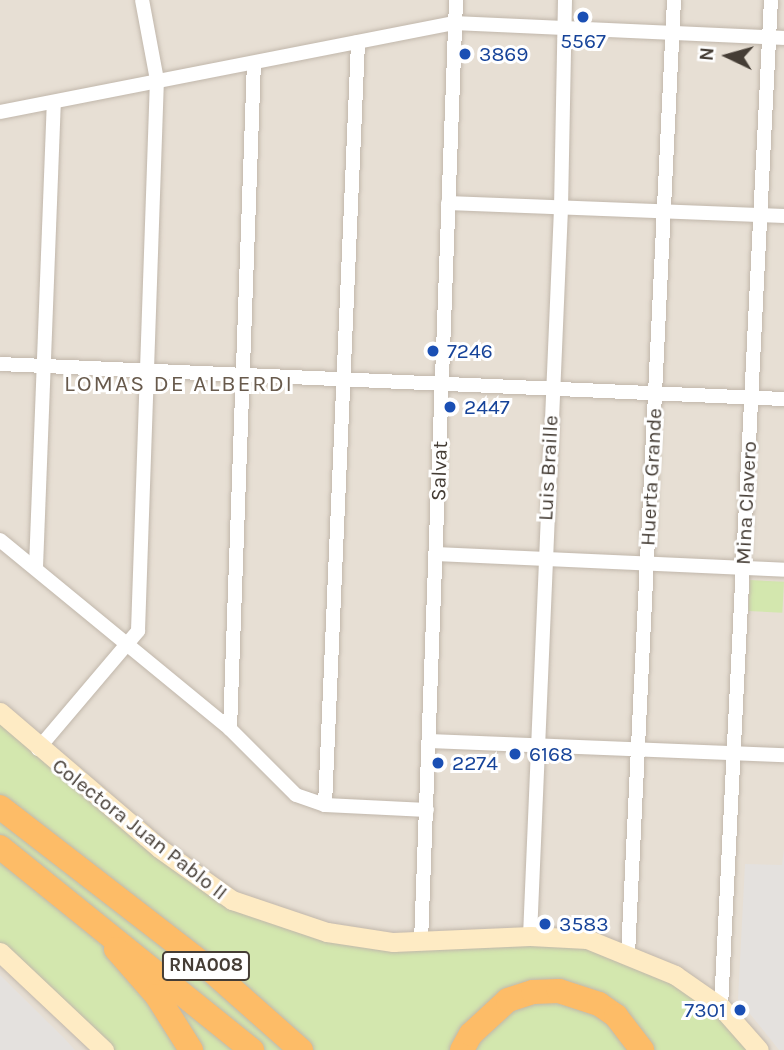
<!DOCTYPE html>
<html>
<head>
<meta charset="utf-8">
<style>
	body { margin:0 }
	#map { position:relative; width:784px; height:1050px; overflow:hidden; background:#f3eee6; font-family:Karla,sans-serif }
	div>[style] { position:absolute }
	.residential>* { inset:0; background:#e7dfd4; transform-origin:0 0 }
	.green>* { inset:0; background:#d3e7ae; transform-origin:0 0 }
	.parking>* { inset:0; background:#e4e1de }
	.roads { filter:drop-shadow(0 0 2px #c1b7ab) drop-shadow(0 0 2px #c1b7ab) }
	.minor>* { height:14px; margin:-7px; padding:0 7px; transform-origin:7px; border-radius:7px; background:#fff }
	.secondary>* { height:19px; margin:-9.5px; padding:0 9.5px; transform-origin:9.5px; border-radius:9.5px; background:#feebc4 }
	.motorway>* { height:24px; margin:-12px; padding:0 12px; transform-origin:12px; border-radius:12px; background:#fdbc67 }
	.dots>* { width:19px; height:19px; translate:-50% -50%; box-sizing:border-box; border:4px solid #fff; border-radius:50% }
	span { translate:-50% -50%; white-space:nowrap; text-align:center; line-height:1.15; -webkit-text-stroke:6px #fff; paint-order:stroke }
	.shield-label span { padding:2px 5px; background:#fff; border:2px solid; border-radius:5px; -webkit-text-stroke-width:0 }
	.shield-label { font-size:19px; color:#453d35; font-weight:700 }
	.transit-label { font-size:21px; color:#164399 }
	.left { translate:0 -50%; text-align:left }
	.right { translate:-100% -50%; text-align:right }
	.street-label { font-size:21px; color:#453d35 }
	.neighbourhood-label { font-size:23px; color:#685a4c; letter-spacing:2px }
	.north { position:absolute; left:693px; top:21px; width:70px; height:70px; -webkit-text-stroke:5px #fff; paint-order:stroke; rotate:275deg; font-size:19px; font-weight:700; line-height:28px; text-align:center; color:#453d35 }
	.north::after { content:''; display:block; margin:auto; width:24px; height:32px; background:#453d35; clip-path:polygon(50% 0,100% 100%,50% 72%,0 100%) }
</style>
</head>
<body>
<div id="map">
	<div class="residential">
		<i style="left:0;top:0;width:784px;height:1050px"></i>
	</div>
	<div class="green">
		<i style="left:750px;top:580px;width:34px;height:31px;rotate:3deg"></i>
		<i style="clip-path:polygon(0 712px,232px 900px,327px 932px,587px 939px,675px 975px,759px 1050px,104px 1050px,0 952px)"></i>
	</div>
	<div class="parking">
		<i style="clip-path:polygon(784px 849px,784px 1050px,779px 1050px,738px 999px,745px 864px,782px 865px)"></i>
		<i style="clip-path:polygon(0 975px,63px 1037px,75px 1050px,0 1050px)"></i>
	</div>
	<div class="roads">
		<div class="minor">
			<i style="left:0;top:112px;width:464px;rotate:-11.1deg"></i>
			<i style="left:455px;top:23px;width:329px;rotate:2.6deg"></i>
			<i style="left:448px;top:203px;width:336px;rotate:2.2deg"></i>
			<i style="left:0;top:364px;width:785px;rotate:2.56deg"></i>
			<i style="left:0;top:540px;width:298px;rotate:39.4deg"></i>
			<i style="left:230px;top:729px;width:93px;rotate:45deg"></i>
			<i style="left:296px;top:795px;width:31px;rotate:19deg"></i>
			<i style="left:325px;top:805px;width:102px;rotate:2.8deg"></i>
			<i style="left:437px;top:554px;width:347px;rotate:2.6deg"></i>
			<i style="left:36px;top:567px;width:465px;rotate:-87.8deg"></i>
			<i style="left:230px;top:729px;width:666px;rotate:-87.94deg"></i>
			<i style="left:430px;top:741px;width:354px;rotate:2.3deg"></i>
			<i style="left:38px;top:749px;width:155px;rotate:-49.7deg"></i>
			<i style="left:138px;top:631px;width:551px;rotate:-88.03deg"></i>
			<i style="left:157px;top:80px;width:81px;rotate:-100.6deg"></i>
			<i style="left:325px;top:805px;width:764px;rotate:-87.52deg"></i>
			<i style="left:530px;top:936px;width:729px;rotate:-87.56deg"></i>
			<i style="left:561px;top:208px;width:208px;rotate:-88.9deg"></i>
			<i style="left:421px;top:942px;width:943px;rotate:-87.87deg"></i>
			<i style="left:628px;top:954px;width:955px;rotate:-87.24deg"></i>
			<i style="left:721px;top:1007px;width:1008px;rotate:-87.16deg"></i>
		</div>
		<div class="secondary">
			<i style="left:0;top:712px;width:209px;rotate:40.5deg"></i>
			<i style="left:159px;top:848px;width:90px;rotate:35.5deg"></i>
			<i style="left:232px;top:900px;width:100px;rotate:18.6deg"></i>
			<i style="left:327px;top:932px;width:67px;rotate:8.6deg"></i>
			<i style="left:393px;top:942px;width:137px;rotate:-2.5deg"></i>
			<i style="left:530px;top:936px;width:57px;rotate:3deg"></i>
			<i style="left:587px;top:939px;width:95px;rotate:22.2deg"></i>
			<i style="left:675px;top:975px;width:56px;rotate:34.8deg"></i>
			<i style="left:721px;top:1007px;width:57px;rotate:48.5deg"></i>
			<i style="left:0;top:952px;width:143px;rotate:43.3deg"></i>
		</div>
		<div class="motorway">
			<i style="left:0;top:807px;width:260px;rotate:37.7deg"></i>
			<i style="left:206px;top:966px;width:127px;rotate:41.5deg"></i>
			<i style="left:0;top:847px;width:324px;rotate:38.9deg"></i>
			<i style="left:116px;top:949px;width:62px;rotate:48.9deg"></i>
			<i style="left:157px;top:996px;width:64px;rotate:57.8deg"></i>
			<i style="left:462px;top:1050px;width:18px;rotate:-61deg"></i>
			<i style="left:471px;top:1034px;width:50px;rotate:-42.6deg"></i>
			<i style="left:508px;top:1000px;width:26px;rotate:-18deg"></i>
			<i style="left:533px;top:992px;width:26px;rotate:-2deg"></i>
			<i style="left:559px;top:991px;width:42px;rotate:18deg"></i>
			<i style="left:599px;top:1004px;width:21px;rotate:35deg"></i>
			<i style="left:616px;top:1016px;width:43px;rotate:52.6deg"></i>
		</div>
	</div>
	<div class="dots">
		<i style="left:583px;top:17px;background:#1a4fb4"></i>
		<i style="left:465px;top:54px;background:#1a4fb4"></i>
		<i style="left:433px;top:351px;background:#1a4fb4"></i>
		<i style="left:450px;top:407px;background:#1a4fb4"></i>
		<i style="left:515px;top:754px;background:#1a4fb4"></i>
		<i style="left:438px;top:763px;background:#1a4fb4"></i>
		<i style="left:545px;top:924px;background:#1a4fb4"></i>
		<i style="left:740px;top:1010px;background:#1a4fb4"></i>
	</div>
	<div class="shield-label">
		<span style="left:206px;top:966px">RNA008</span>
	</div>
	<div class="transit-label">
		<span style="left:583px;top:41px">5567</span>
		<span class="left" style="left:479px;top:54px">3869</span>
		<span class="left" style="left:447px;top:351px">7246</span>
		<span class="left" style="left:464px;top:407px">2447</span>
		<span class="left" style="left:529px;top:754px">6168</span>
		<span class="left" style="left:452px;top:763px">2274</span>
		<span class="left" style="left:559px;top:924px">3583</span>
		<span class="right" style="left:726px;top:1010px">7301</span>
	</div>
	<div class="street-label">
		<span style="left:548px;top:468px;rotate:-87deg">Luis Braille</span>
		<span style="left:439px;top:471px;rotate:-88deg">Salvat</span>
		<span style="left:651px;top:477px;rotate:-87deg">Huerta Grande</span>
		<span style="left:746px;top:503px;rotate:-87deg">Mina Clavero</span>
		<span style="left:140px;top:829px;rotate:38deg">Colectora Juan Pablo II</span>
	</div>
	<div class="neighbourhood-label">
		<span style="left:179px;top:384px">LOMAS DE ALBERDI</span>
	</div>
	<div class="north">N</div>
</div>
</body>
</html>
